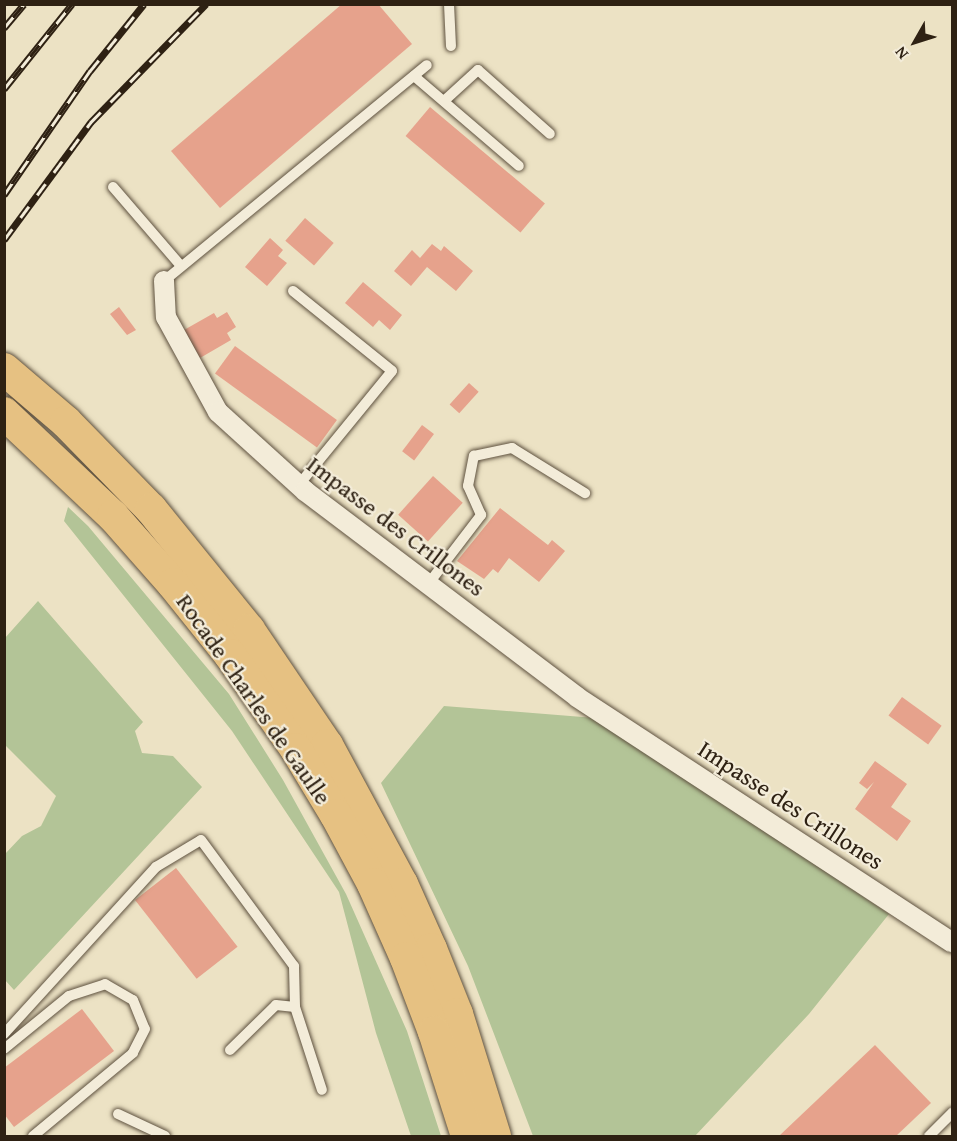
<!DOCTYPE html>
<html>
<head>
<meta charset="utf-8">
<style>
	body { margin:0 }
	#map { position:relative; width:957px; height:1141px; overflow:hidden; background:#ece2c4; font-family:"Gentium Book Plus",serif }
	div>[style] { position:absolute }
	.green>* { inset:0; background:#b3c497 }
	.building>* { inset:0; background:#e6a28c; transform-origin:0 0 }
	.roads { filter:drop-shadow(0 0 2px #5e513f) drop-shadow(0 0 2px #5e513f) }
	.service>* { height:10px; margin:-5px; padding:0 5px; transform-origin:5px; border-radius:5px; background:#f3ecd9 }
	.minor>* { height:20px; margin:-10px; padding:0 10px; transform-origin:10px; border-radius:10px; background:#f3ecd9 }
	.primary>* { height:32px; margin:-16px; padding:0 16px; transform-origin:16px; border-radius:16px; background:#e6c182 }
	.rail>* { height:7px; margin-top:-3.5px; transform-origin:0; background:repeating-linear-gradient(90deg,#f3ecd9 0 14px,#2e2113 0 28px); box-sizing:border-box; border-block:2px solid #2e2113 }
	span { translate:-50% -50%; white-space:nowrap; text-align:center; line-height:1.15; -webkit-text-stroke:4.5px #f3ecd9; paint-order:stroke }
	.street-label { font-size:24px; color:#2e2113 }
	.frame { position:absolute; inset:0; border:6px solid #2e2113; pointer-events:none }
	.north { position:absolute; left:885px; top:12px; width:60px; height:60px; -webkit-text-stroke:4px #f3ecd9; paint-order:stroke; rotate:231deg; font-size:16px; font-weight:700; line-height:24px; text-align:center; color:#2e2113 }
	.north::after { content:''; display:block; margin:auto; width:21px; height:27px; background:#2e2113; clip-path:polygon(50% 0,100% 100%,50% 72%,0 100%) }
</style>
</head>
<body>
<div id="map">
	<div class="green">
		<i style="clip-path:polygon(68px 507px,88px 526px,229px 694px,283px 780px,346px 894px,407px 1031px,441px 1136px,411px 1136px,376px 1033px,339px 892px,232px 731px,64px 521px)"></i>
		<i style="clip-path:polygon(38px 601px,143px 722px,135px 731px,142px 753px,173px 756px,202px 787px,14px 990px,5px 980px,5px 854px,22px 836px,41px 826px,56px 796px,5px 745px,5px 638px)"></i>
		<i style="clip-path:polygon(444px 706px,595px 718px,889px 914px,809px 1014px,695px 1136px,533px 1136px,468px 966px,381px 783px)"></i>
	</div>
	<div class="building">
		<i style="clip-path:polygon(342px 4px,378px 4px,412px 44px,220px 208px,171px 151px)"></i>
		<i style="left:430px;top:107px;width:150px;height:38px;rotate:40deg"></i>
		<i style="left:305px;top:218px;width:38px;height:30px;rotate:41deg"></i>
		<i style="clip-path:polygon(270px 238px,283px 250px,278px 256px,287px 263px,267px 286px,245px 267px)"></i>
		<i style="clip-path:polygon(432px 244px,441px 251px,444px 246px,473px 271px,456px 291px,427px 267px,411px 286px,394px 271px,412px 250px,420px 258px)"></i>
		<i style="clip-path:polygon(363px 282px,402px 315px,390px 330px,379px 320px,373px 327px,345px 303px)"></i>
		<i style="clip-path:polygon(119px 307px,136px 330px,127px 335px,110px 314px)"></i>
		<i style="clip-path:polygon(227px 312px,236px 327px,227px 333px,231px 340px,200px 358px,184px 330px,214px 313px,217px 318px)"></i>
		<i style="left:235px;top:346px;width:126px;height:34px;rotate:36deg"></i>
		<i style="left:469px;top:383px;width:13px;height:29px;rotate:42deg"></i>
		<i style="left:422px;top:425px;width:15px;height:33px;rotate:37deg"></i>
		<i style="left:433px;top:476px;width:40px;height:52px;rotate:42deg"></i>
		<i style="clip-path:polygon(500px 508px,548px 545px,552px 540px,565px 551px,539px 582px,509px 558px,498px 573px,493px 569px,484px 579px,457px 561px)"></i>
		<i style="left:902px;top:697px;width:49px;height:23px;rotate:36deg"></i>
		<i style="clip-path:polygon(875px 761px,907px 784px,891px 807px,911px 821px,897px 841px,855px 809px,874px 782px,867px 789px,859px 783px)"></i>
		<i style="left:176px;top:868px;width:100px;height:52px;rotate:52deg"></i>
		<i style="clip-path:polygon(82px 1009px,114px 1051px,14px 1127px,4px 1114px,4px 1068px)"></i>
		<i style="clip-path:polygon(875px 1045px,931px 1103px,896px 1136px,779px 1136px)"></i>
	</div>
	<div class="roads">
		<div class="service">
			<i style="left:449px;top:4px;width:42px;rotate:87.3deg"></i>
			<i style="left:414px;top:76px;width:138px;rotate:40.6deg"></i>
			<i style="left:444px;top:101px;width:46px;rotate:-42.4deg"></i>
			<i style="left:478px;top:70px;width:96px;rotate:41.6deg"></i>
			<i style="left:113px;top:187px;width:104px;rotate:49.3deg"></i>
			<i style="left:164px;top:281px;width:340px;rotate:-39.4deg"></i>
			<i style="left:293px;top:291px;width:127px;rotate:38.9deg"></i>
			<i style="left:392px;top:371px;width:149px;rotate:129.3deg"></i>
			<i style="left:429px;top:583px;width:86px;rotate:-52.6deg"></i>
			<i style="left:481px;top:515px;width:32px;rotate:-114deg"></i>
			<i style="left:468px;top:486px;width:31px;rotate:-79deg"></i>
			<i style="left:474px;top:456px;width:39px;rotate:-12deg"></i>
			<i style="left:512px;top:448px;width:86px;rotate:31.7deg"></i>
			<i style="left:4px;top:1034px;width:226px;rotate:-47.7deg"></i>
			<i style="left:156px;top:867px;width:52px;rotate:-31deg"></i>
			<i style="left:201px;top:840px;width:157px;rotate:53.6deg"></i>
			<i style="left:294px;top:966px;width:41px;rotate:88.6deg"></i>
			<i style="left:295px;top:1007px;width:87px;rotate:72deg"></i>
			<i style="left:4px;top:1049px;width:84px;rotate:-39.2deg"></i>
			<i style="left:69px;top:996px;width:38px;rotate:-18deg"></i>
			<i style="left:105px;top:984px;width:32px;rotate:30deg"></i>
			<i style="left:133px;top:1000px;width:31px;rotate:68deg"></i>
			<i style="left:145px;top:1029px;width:27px;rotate:117deg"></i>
			<i style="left:133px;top:1053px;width:130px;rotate:140.3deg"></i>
			<i style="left:230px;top:1050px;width:64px;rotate:-44.4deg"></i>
			<i style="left:276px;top:1005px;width:19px;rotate:6deg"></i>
			<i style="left:118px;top:1114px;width:52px;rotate:25.1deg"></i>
			<i style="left:929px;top:1136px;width:33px;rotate:-45deg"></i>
		</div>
		<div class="minor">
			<i style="left:164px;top:281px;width:36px;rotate:87deg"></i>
			<i style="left:166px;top:317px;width:108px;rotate:61.3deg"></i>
			<i style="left:218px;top:412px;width:118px;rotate:42.2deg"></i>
			<i style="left:305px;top:491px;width:341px;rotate:37.1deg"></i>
			<i style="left:577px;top:697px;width:448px;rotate:33.2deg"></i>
		</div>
		<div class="primary">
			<i style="left:4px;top:369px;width:82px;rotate:40.5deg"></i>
			<i style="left:66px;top:422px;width:122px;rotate:45.7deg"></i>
			<i style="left:151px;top:509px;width:156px;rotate:51deg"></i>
			<i style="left:249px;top:630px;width:139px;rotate:55.9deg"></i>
			<i style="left:327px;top:745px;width:158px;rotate:61.7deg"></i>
			<i style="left:402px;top:884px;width:71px;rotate:66deg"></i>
			<i style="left:431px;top:949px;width:70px;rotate:68.2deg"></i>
			<i style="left:457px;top:1014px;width:128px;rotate:72.7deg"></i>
			<i style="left:4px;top:413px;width:150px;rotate:43.4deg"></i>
			<i style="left:113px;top:516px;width:91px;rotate:48.6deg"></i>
			<i style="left:173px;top:584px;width:91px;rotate:51.2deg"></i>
			<i style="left:230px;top:655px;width:115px;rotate:54.9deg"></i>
			<i style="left:296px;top:749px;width:77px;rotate:58.8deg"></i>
			<i style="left:336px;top:815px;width:78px;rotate:61.8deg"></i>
			<i style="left:373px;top:884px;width:81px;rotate:66deg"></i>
			<i style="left:406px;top:958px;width:79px;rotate:69.3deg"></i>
			<i style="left:434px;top:1032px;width:109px;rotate:72.4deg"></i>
		</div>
	</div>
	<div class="rail">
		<i style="left:4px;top:28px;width:31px;rotate:-50deg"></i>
		<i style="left:4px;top:89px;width:109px;rotate:-51.3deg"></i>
		<i style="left:4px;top:195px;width:151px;rotate:-55.3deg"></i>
		<i style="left:90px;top:71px;width:86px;rotate:-51.1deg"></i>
		<i style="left:4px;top:240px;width:147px;rotate:-53.6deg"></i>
		<i style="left:91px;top:122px;width:165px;rotate:-45.7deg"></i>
	</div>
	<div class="street-label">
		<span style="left:396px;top:526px;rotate:37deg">Impasse des Crillones</span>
		<span style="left:254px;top:699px;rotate:55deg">Rocade Charles de Gaulle</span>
		<span style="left:791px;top:805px;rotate:33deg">Impasse des Crillones</span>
	</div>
	<div class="frame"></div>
	<div class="north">N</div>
</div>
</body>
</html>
